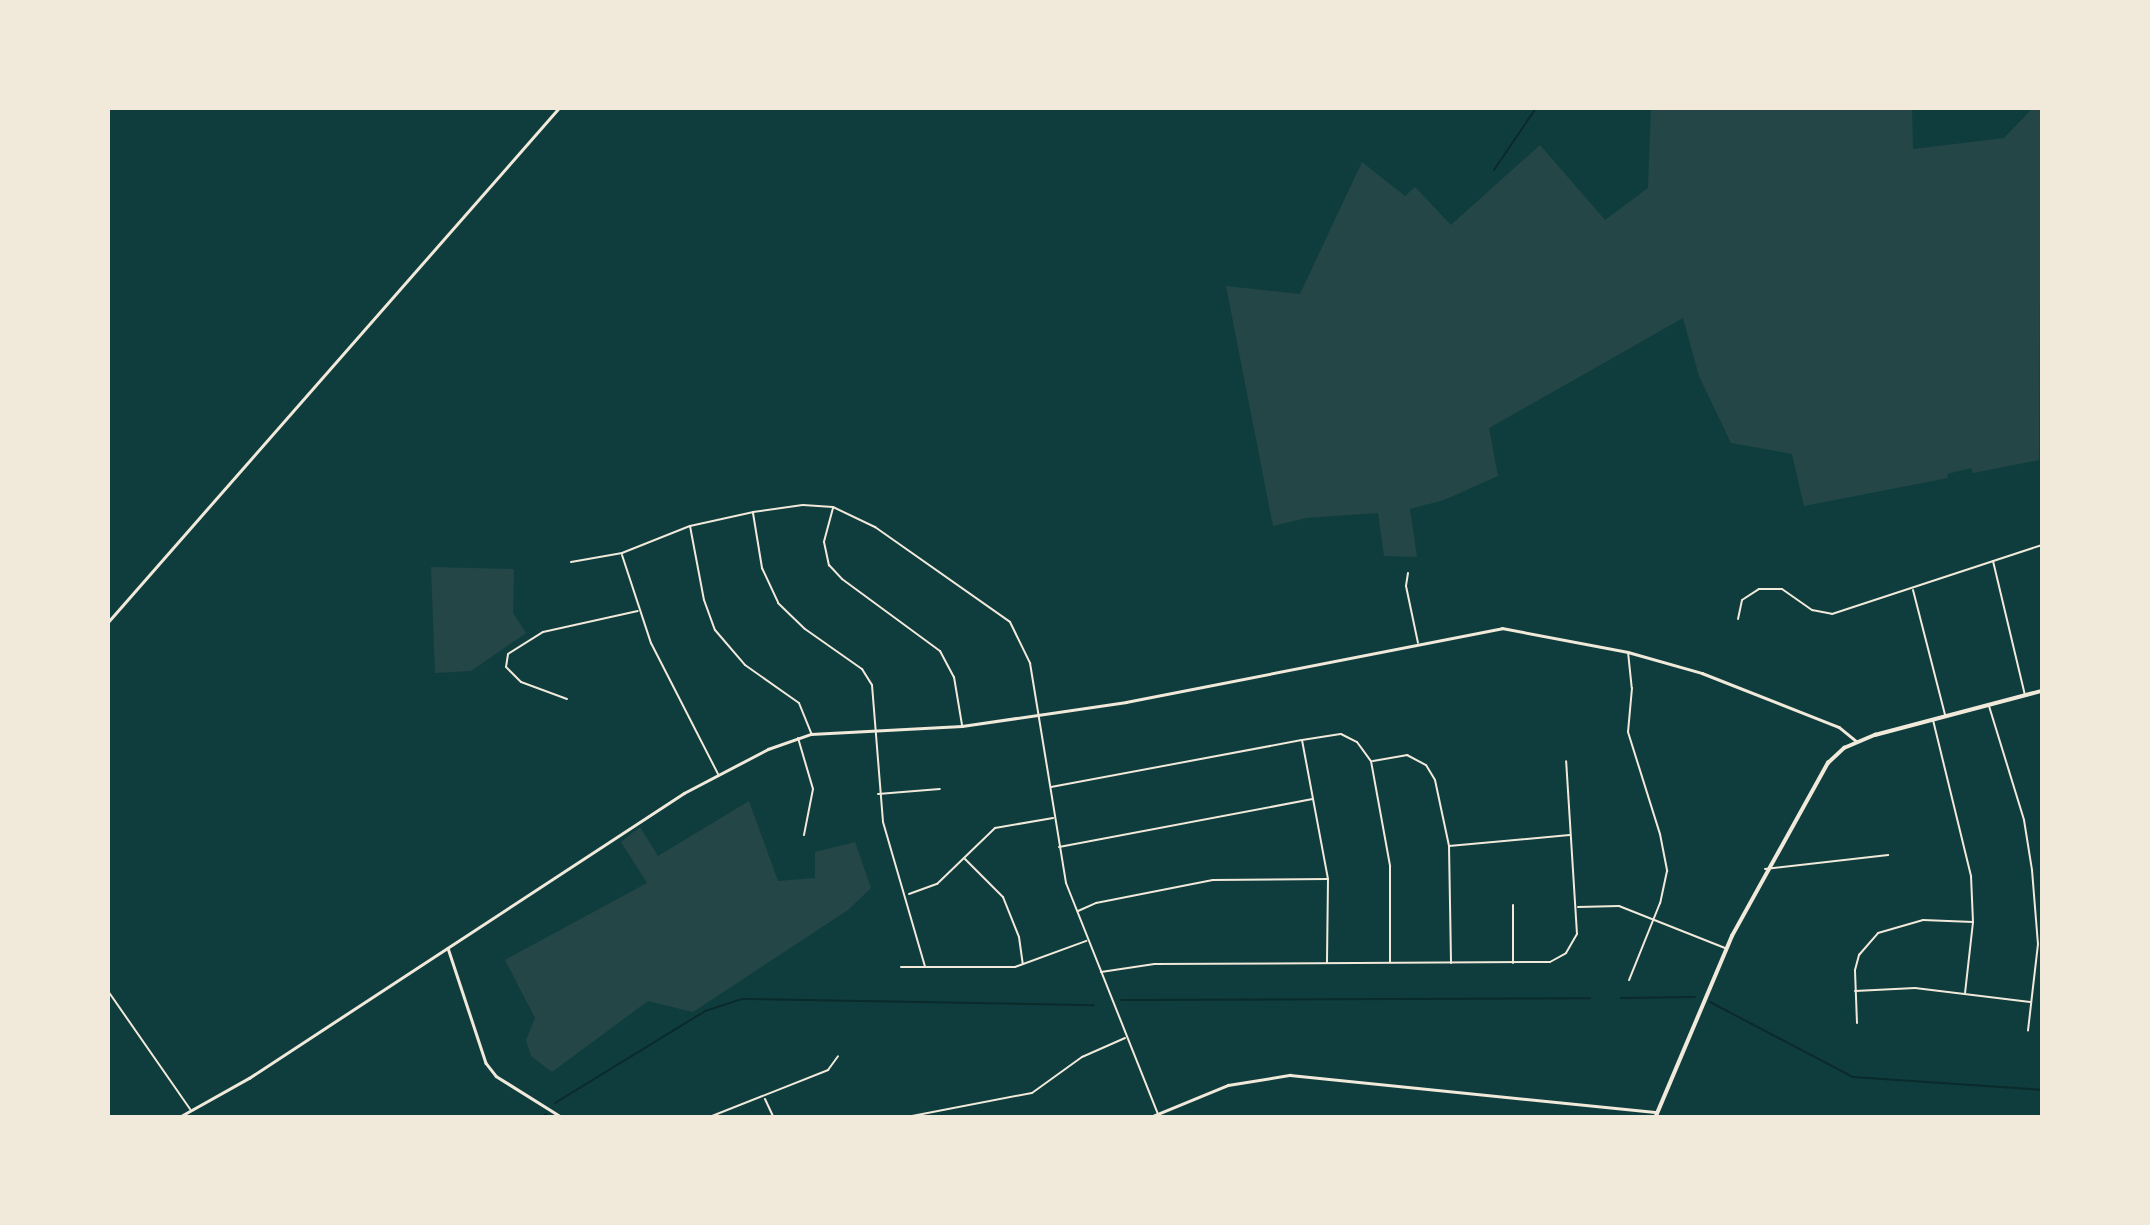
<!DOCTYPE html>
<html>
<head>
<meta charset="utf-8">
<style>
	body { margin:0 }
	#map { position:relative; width:2150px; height:1225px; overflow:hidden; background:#0f3d3e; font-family:Raleway,sans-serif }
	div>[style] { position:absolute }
	.green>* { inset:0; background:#244646 }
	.stream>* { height:2px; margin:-1px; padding:0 1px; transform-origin:1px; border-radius:1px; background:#0a2a2b }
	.minor>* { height:2px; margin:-1px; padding:0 1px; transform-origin:1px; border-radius:1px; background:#f1e9da }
	.tertiary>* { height:2.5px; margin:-1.25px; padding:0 1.25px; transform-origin:1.25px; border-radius:1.25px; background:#f1e9da }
	.secondary>* { height:3.5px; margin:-1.75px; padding:0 1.75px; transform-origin:1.75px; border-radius:1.75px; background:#f1e9da }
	span { translate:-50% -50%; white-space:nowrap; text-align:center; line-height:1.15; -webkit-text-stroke:7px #f1e9da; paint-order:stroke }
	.frame { position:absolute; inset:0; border:110px solid #f1e9da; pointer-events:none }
</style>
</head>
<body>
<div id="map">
	<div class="green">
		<i style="clip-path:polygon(1651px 109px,1912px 109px,1913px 149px,2004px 138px,2032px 109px,2041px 109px,2039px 460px,1973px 473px,1971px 468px,1947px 474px,1948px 478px,1804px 506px,1792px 454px,1731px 443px,1699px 376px,1683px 318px,1489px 428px,1498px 476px,1444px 500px,1410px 509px,1417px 557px,1384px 556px,1378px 513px,1306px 518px,1273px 526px,1226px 286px,1300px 294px,1362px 162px,1405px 196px,1415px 187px,1451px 225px,1540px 145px,1605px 220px,1648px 188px)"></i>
		<i style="clip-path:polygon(431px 567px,514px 569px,513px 613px,526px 633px,471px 671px,435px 673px)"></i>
		<i style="clip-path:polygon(749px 801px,778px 881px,815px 878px,815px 852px,855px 842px,871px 888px,848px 910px,693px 1012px,648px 1001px,552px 1072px,531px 1056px,526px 1040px,535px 1018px,505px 960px,647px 883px,621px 842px,640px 827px,658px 856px)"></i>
	</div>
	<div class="stream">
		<i style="left:1494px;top:170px;width:75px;rotate:-55.9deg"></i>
		<i style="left:1621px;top:998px;width:74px;rotate:-0.8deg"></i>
		<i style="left:1121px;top:1000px;width:469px;rotate:-0.2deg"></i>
		<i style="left:1710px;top:1002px;width:161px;rotate:27.7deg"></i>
		<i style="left:1853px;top:1077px;width:189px;rotate:3.9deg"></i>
		<i style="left:555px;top:1103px;width:176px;rotate:-31.5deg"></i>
		<i style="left:705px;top:1011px;width:40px;rotate:-18deg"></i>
		<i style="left:743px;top:999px;width:351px;rotate:1deg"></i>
		<i style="left:543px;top:1116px;width:4px;rotate:-34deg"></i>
	</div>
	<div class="minor">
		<i style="left:833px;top:508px;width:35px;rotate:105deg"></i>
		<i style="left:824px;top:542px;width:24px;rotate:78deg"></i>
		<i style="left:829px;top:565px;width:19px;rotate:47deg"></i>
		<i style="left:842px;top:579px;width:122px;rotate:36.3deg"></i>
		<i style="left:940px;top:651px;width:30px;rotate:62deg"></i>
		<i style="left:954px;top:677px;width:49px;rotate:80.5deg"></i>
		<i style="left:753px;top:513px;width:56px;rotate:80.7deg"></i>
		<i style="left:762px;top:568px;width:38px;rotate:65deg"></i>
		<i style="left:778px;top:603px;width:37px;rotate:44deg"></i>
		<i style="left:805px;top:629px;width:70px;rotate:35.1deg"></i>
		<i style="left:862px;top:669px;width:19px;rotate:58deg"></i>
		<i style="left:872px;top:685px;width:137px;rotate:85.4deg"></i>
		<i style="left:883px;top:822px;width:151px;rotate:73.8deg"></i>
		<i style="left:690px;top:526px;width:75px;rotate:79.3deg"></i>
		<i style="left:704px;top:600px;width:32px;rotate:70deg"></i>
		<i style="left:715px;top:630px;width:46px;rotate:49.4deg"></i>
		<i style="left:745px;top:665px;width:66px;rotate:35.1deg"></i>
		<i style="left:799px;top:703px;width:32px;rotate:68deg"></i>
		<i style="left:622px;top:555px;width:93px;rotate:71.8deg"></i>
		<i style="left:651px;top:643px;width:147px;rotate:62.9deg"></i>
		<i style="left:1993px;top:561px;width:138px;rotate:76.6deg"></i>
		<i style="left:571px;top:562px;width:52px;rotate:-10deg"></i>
		<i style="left:622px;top:553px;width:73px;rotate:-21.7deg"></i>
		<i style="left:690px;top:526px;width:65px;rotate:-12.5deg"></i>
		<i style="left:753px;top:512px;width:50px;rotate:-8deg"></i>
		<i style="left:803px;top:505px;width:30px;rotate:4deg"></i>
		<i style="left:833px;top:507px;width:47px;rotate:25.5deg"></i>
		<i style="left:875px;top:527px;width:165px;rotate:35.1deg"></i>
		<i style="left:1010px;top:622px;width:46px;rotate:64deg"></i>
		<i style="left:1030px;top:663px;width:223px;rotate:80.7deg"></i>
		<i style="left:1066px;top:883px;width:249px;rotate:68.3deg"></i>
		<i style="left:1408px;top:573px;width:13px;rotate:99deg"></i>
		<i style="left:1406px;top:586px;width:58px;rotate:78.1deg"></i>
		<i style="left:1913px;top:590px;width:129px;rotate:75.6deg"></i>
		<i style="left:1738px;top:619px;width:19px;rotate:-78deg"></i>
		<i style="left:1742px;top:600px;width:20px;rotate:-33deg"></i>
		<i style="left:1759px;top:589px;width:23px"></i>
		<i style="left:1782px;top:589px;width:37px;rotate:35deg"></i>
		<i style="left:1812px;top:610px;width:20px;rotate:11deg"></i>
		<i style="left:1832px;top:614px;width:221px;rotate:-18.2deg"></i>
		<i style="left:1628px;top:652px;width:36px;rotate:84deg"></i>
		<i style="left:1632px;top:688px;width:44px;rotate:95.2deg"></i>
		<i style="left:1628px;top:732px;width:107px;rotate:72.6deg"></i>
		<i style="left:1660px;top:834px;width:38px;rotate:79deg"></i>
		<i style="left:1667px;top:871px;width:33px;rotate:102deg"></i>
		<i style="left:1660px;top:903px;width:83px;rotate:111.9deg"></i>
		<i style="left:567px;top:699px;width:49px;rotate:-159.7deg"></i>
		<i style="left:521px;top:682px;width:21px;rotate:-135deg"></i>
		<i style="left:506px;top:667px;width:13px;rotate:-81deg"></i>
		<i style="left:508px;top:654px;width:41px;rotate:-32.2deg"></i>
		<i style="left:543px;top:632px;width:97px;rotate:-12.5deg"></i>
		<i style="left:1989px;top:706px;width:119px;rotate:72.9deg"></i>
		<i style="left:2024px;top:820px;width:51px;rotate:80.9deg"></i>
		<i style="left:2032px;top:870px;width:74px;rotate:85.4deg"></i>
		<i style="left:2038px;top:944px;width:87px;rotate:96.6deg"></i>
		<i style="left:1933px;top:720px;width:161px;rotate:76.3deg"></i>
		<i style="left:1971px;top:876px;width:46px;rotate:87.5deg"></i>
		<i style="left:1973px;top:922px;width:71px;rotate:96.4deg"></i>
		<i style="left:798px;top:738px;width:53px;rotate:73.6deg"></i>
		<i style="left:813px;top:789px;width:47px;rotate:101.1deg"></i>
		<i style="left:1302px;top:740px;width:141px;rotate:79.4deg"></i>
		<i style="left:1328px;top:879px;width:84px;rotate:90.7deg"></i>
		<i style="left:1373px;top:761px;width:35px;rotate:-10deg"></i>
		<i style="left:1407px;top:755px;width:21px;rotate:28deg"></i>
		<i style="left:1426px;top:765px;width:17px;rotate:59deg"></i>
		<i style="left:1435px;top:780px;width:67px;rotate:78deg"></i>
		<i style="left:1449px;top:846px;width:117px;rotate:89deg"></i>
		<i style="left:1051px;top:787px;width:255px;rotate:-10.6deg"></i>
		<i style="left:1302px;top:740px;width:39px;rotate:-9deg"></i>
		<i style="left:1341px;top:734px;width:18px;rotate:27deg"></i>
		<i style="left:1357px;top:742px;width:24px;rotate:54deg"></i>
		<i style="left:1371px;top:761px;width:107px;rotate:79.7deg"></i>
		<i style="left:1390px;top:866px;width:96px;rotate:90deg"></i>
		<i style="left:878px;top:794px;width:62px;rotate:-4.6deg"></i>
		<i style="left:1449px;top:846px;width:121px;rotate:-5.2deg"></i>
		<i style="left:1059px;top:847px;width:258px;rotate:-10.7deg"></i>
		<i style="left:965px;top:859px;width:54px;rotate:45deg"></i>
		<i style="left:1003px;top:897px;width:43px;rotate:68.2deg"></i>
		<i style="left:1019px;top:937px;width:27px;rotate:82deg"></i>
		<i style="left:1765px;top:869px;width:124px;rotate:-6.5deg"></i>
		<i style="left:909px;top:894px;width:30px;rotate:-20deg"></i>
		<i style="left:937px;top:884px;width:81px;rotate:-44deg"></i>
		<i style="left:995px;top:828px;width:59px;rotate:-9.8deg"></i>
		<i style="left:1513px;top:905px;width:58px;rotate:90deg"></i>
		<i style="left:1578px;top:907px;width:41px;rotate:-1.4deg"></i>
		<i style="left:1619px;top:906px;width:114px;rotate:21.6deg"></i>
		<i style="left:1078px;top:911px;width:20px;rotate:-24deg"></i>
		<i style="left:1096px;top:903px;width:119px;rotate:-11.1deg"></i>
		<i style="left:1213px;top:880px;width:115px;rotate:-0.5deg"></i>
		<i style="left:901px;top:967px;width:114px"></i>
		<i style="left:1015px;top:967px;width:76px;rotate:-20.1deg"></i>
		<i style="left:1101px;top:972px;width:54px;rotate:-8.6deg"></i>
		<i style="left:1154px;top:964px;width:396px;rotate:-0.3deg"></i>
		<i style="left:1550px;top:962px;width:18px;rotate:-29deg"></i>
		<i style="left:1566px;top:953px;width:22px;rotate:-60deg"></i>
		<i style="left:1577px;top:934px;width:173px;rotate:-93.6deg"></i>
		<i style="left:108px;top:991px;width:144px;rotate:55.2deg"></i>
		<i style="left:1855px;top:991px;width:60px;rotate:-2.9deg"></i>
		<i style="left:1915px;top:988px;width:116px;rotate:6.9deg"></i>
		<i style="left:1857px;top:1023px;width:53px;rotate:-92.2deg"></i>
		<i style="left:1855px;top:970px;width:16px;rotate:-75deg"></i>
		<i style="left:1859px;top:955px;width:29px;rotate:-49deg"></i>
		<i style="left:1878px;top:933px;width:47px;rotate:-16.1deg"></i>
		<i style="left:1923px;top:920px;width:50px;rotate:2.3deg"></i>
		<i style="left:765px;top:1099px;width:19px;rotate:65deg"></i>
		<i style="left:712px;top:1116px;width:125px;rotate:-21.6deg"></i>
		<i style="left:828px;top:1070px;width:17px;rotate:-54deg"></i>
		<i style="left:912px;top:1116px;width:122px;rotate:-10.9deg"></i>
		<i style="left:1032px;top:1093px;width:62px;rotate:-35.8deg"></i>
		<i style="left:1082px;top:1057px;width:47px;rotate:-23.8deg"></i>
	</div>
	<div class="tertiary">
		<i style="left:108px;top:622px;width:684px;rotate:-48.74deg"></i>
		<i style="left:448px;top:948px;width:121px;rotate:71.7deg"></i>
		<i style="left:486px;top:1063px;width:16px;rotate:52deg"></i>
		<i style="left:496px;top:1076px;width:75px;rotate:32deg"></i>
		<i style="left:181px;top:1116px;width:78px;rotate:-29.2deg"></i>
		<i style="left:249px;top:1078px;width:520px;rotate:-33.23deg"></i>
		<i style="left:684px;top:793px;width:95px;rotate:-27.6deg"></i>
		<i style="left:768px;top:749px;width:46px;rotate:-19.2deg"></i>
		<i style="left:811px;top:734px;width:151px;rotate:-3deg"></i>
		<i style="left:962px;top:726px;width:166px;rotate:-8.3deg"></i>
		<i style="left:1126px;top:702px;width:383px;rotate:-11.1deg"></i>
		<i style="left:1502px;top:628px;width:128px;rotate:10.8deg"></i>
		<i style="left:1628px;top:652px;width:77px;rotate:15.8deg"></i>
		<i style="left:1702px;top:673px;width:147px;rotate:21.5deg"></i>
		<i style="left:1839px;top:727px;width:22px;rotate:39deg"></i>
		<i style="left:1153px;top:1116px;width:81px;rotate:-22.5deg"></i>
		<i style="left:1228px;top:1085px;width:63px;rotate:-9.2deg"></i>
		<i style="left:1290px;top:1075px;width:369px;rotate:5.8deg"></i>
	</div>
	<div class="secondary">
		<i style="left:1656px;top:1116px;width:195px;rotate:-67.1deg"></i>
		<i style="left:1732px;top:936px;width:198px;rotate:-61deg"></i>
		<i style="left:1828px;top:763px;width:22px;rotate:-43deg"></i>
		<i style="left:1844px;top:748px;width:34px;rotate:-23deg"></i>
		<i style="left:1875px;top:735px;width:173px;rotate:-14.8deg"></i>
	</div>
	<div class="frame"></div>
</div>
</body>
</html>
